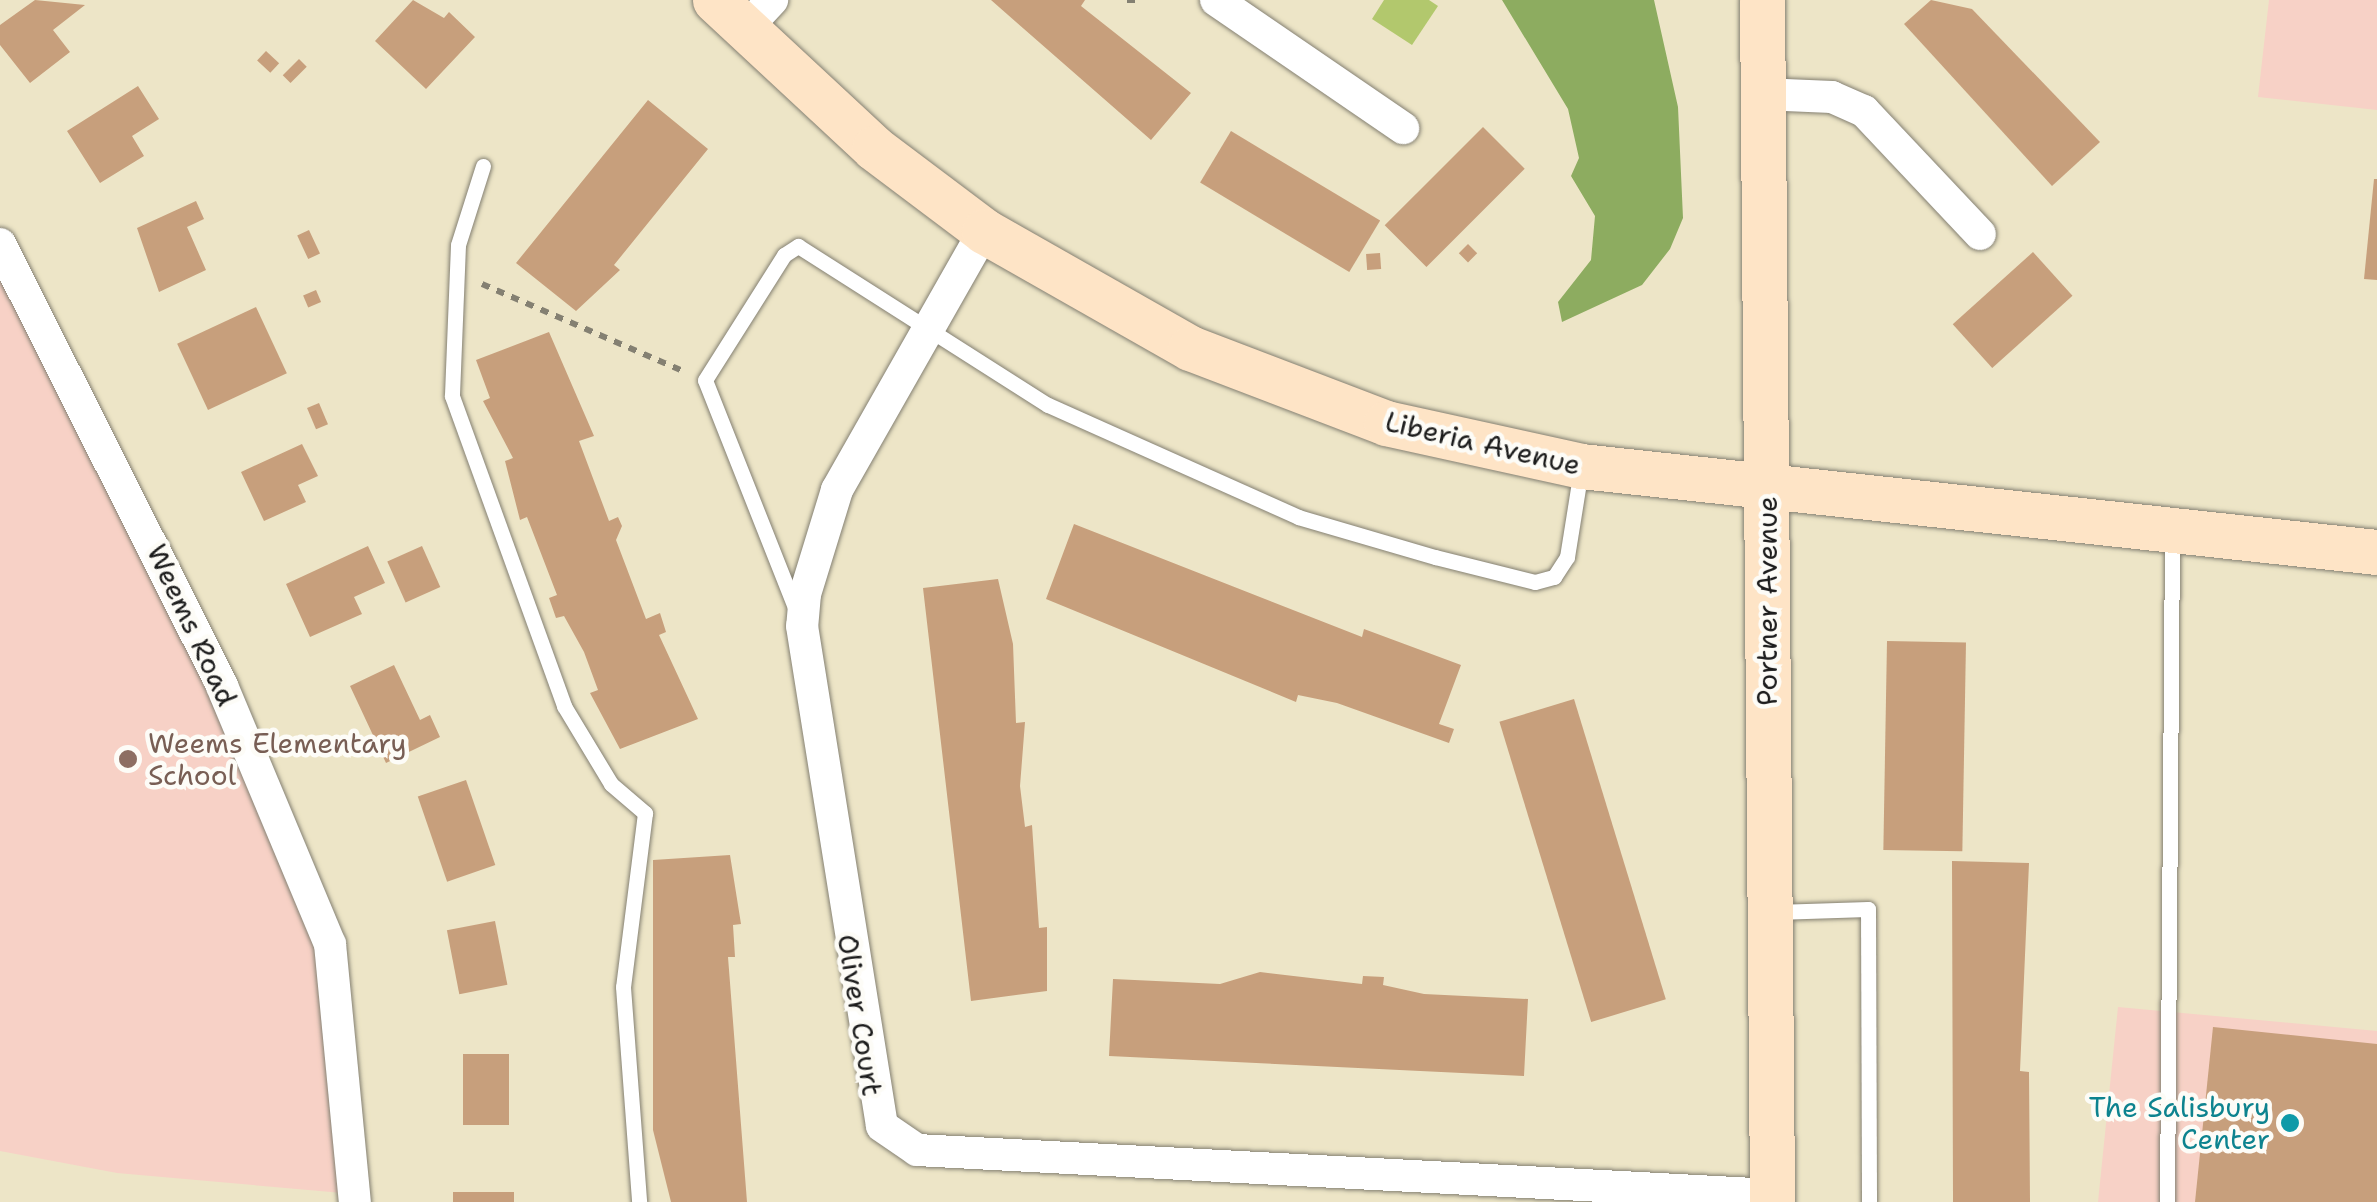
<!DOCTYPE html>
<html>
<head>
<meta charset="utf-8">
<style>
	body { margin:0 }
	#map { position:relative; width:2377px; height:1202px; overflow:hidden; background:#ede5c7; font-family:"Shantell Sans",sans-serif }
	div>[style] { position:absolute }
	.built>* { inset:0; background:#f7d1c6 }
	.green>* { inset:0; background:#b2c86d }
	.forest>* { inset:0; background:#8dac60 }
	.building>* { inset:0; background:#c79f7c; transform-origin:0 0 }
	.path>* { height:6px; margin-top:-3px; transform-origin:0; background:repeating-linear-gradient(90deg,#848072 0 8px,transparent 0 16px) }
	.roads { filter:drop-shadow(0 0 2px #848072) drop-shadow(0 0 2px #848072) }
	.lane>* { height:15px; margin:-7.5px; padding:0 7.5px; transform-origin:7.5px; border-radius:7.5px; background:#fff }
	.street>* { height:32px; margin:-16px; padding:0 16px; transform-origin:16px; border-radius:16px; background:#fff }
	.secondary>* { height:45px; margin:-22.5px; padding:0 22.5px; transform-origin:22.5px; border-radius:22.5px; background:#fee4c6 }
	.dots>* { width:28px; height:28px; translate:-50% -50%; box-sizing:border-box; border:5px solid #fdfcf7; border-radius:50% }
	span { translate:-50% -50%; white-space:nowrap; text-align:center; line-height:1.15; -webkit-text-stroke:9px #fdfcf7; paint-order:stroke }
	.street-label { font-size:28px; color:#1c1c1c }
	.education-label { font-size:28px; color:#785e54 }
	.left { translate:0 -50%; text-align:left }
	.culture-label { font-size:28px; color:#0d838f }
	.right { translate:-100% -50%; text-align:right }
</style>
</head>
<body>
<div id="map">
	<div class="built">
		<i style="clip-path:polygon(2269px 0,2377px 0,2377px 110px,2258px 97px)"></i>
		<i style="clip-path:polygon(0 244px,330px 944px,354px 1194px,117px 1173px,0 1151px)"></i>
		<i style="clip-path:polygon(2118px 1007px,2377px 1031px,2377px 1202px,2098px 1202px)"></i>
	</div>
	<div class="green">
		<i style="clip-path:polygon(1384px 0,1429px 0,1438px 6px,1412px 45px,1372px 19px)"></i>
	</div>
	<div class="forest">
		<i style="clip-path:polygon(1502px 0,1654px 0,1678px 107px,1683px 218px,1670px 249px,1642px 285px,1562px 322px,1558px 302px,1591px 260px,1595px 216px,1571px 176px,1579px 158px,1568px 109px)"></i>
	</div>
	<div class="building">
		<i style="clip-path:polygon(35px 0,85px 5px,53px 30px,70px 52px,30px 83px,0 45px,0 25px)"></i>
		<i style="clip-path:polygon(413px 0,444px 18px,449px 12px,475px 37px,426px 89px,375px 41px)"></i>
		<i style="clip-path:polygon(991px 0,1085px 0,1081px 6px,1191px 93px,1151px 140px)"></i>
		<i style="clip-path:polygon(1931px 0,1972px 9px,2100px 142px,2052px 186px,1904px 24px)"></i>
		<i style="left:266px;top:51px;width:18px;height:13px;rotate:43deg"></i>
		<i style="left:299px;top:59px;width:11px;height:23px;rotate:45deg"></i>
		<i style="clip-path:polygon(138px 86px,159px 119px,132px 136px,144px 156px,100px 183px,67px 131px)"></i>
		<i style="clip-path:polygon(648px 100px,708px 149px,614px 265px,620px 270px,576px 311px,516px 263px)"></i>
		<i style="left:1483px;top:127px;width:59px;height:139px;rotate:45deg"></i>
		<i style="left:1231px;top:131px;width:174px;height:60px;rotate:31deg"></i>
		<i style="clip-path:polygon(2374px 179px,2377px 179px,2377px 280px,2364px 279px)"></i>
		<i style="clip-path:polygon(196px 201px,204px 219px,187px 227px,206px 270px,159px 292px,137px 228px)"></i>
		<i style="left:309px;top:230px;width:26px;height:13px;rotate:65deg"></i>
		<i style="left:1468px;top:244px;width:13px;height:13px;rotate:45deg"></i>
		<i style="left:2033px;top:252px;width:59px;height:108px;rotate:48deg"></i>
		<i style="left:1380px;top:253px;width:16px;height:14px;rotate:86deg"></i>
		<i style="left:316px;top:290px;width:13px;height:14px;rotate:67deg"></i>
		<i style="left:256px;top:307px;width:73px;height:87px;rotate:65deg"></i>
		<i style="clip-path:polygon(549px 332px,594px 436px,579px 441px,609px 521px,618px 517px,622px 526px,616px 540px,646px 619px,660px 613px,666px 632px,659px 635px,698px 719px,620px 749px,590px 693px,598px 690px,584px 652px,564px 616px,556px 618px,549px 598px,557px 595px,527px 517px,520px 520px,505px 461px,513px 458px,483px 401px,490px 398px,476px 360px)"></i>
		<i style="left:319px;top:403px;width:23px;height:13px;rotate:67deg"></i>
		<i style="clip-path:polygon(302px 444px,318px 476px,298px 485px,306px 502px,264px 521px,241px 472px)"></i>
		<i style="clip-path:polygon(1074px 524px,1362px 637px,1364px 629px,1461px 665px,1439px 724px,1454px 729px,1449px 743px,1337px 703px,1298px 695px,1296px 702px,1046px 599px)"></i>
		<i style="clip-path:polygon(368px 546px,385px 583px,354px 597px,362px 614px,310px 637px,286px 584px)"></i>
		<i style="left:422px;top:546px;width:45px;height:38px;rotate:66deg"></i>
		<i style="clip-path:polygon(998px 579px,1013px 644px,1016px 723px,1025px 722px,1020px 786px,1025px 827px,1032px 825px,1039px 928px,1047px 927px,1047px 991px,971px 1001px,923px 588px)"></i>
		<i style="left:1887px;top:641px;width:79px;height:209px;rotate:1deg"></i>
		<i style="clip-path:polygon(394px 665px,420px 720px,430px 715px,440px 737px,386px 763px,350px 686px)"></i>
		<i style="left:1574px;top:699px;width:314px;height:78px;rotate:73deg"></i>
		<i style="left:466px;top:780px;width:90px;height:51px;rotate:71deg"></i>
		<i style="clip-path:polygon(730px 855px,741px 924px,733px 925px,735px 957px,728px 957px,747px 1202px,671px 1202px,653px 1130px,653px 860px)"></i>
		<i style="clip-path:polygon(1952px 861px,2029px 863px,2020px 1071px,2029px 1072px,2030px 1202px,1953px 1202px)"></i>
		<i style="left:495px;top:921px;width:65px;height:49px;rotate:79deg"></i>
		<i style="clip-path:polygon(1260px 972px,1362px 984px,1363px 976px,1384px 977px,1383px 985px,1424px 994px,1528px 999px,1524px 1076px,1109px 1056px,1113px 979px,1220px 984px)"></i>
		<i style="clip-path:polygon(2213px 1027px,2377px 1044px,2377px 1202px,2195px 1202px)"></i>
		<i style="left:463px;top:1054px;width:46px;height:71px"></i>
		<i style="left:453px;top:1192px;width:61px;height:10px"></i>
	</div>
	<div class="path">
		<i style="left:1127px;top:0;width:12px"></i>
		<i style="left:482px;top:284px;width:217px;rotate:23.4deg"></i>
	</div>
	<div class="roads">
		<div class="lane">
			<i style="left:483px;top:166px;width:83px;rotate:107.6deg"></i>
			<i style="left:458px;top:245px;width:151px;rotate:92.3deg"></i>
			<i style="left:452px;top:396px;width:330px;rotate:70.1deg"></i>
			<i style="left:564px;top:706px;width:91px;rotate:58.9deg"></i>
			<i style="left:611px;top:784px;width:45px;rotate:40.5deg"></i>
			<i style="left:645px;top:813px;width:175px;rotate:97.2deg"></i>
			<i style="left:623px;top:987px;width:216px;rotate:85.7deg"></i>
			<i style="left:796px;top:610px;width:247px;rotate:-111.6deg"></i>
			<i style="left:705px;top:380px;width:148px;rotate:-57.7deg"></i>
			<i style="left:784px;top:255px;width:17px;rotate:-33deg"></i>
			<i style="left:798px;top:246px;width:296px;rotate:32.5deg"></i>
			<i style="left:1048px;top:405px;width:274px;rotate:24.1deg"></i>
			<i style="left:1298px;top:517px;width:143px;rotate:16.3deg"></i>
			<i style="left:1435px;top:557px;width:103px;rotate:14deg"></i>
			<i style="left:1535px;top:582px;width:20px;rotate:-15deg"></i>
			<i style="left:1554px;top:577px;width:24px;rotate:-57deg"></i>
			<i style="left:1567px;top:557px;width:88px;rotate:-80.9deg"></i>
			<i style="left:1775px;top:912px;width:93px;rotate:-1.8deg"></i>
			<i style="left:1868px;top:909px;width:293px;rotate:89.8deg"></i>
			<i style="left:2167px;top:1202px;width:668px;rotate:-89.57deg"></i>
		</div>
		<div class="street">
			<i style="left:1216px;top:0;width:227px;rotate:34.4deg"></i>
			<i style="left:745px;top:29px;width:40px;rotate:-47deg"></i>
			<i style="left:1762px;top:94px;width:70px;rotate:2.5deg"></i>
			<i style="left:1832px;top:97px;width:35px;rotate:24deg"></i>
			<i style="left:1864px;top:111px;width:169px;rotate:46.7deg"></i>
			<i style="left:984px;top:231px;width:298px;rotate:119.6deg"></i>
			<i style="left:837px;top:490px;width:109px;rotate:107.1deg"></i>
			<i style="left:805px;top:594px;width:32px;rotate:95deg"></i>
			<i style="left:802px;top:626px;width:506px;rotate:80.91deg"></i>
			<i style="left:882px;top:1126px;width:42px;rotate:34.4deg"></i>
			<i style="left:917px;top:1150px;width:856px;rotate:3.01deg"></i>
			<i style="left:0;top:244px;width:495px;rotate:63.3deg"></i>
			<i style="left:222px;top:686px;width:280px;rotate:67.3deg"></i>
			<i style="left:330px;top:944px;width:259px;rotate:84.5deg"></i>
		</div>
		<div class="secondary">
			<i style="left:715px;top:0;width:217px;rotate:42.9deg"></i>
			<i style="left:874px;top:148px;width:138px;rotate:37deg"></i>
			<i style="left:984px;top:231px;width:237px;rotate:29.6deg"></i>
			<i style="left:1190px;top:348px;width:210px;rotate:20.9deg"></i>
			<i style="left:1386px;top:423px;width:200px;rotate:12.4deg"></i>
			<i style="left:1581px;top:466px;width:801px;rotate:6.17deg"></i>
			<i style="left:1762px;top:0;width:1202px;rotate:89.52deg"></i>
		</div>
	</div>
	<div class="dots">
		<i style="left:128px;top:759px;background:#8d6e63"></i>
		<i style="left:2290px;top:1123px;background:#0f9aa8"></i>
	</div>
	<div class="street-label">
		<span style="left:1483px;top:443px;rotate:13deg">Liberia Avenue</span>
		<span style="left:1767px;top:601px;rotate:-90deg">Portner Avenue</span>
		<span style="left:192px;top:625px;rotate:65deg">Weems Road</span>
		<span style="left:860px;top:1015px;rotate:81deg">Oliver Court</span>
	</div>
	<div class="education-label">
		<span class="left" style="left:148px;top:759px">Weems Elementary<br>School</span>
	</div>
	<div class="culture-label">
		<span class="right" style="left:2270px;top:1123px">The Salisbury<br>Center</span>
	</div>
</div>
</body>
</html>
